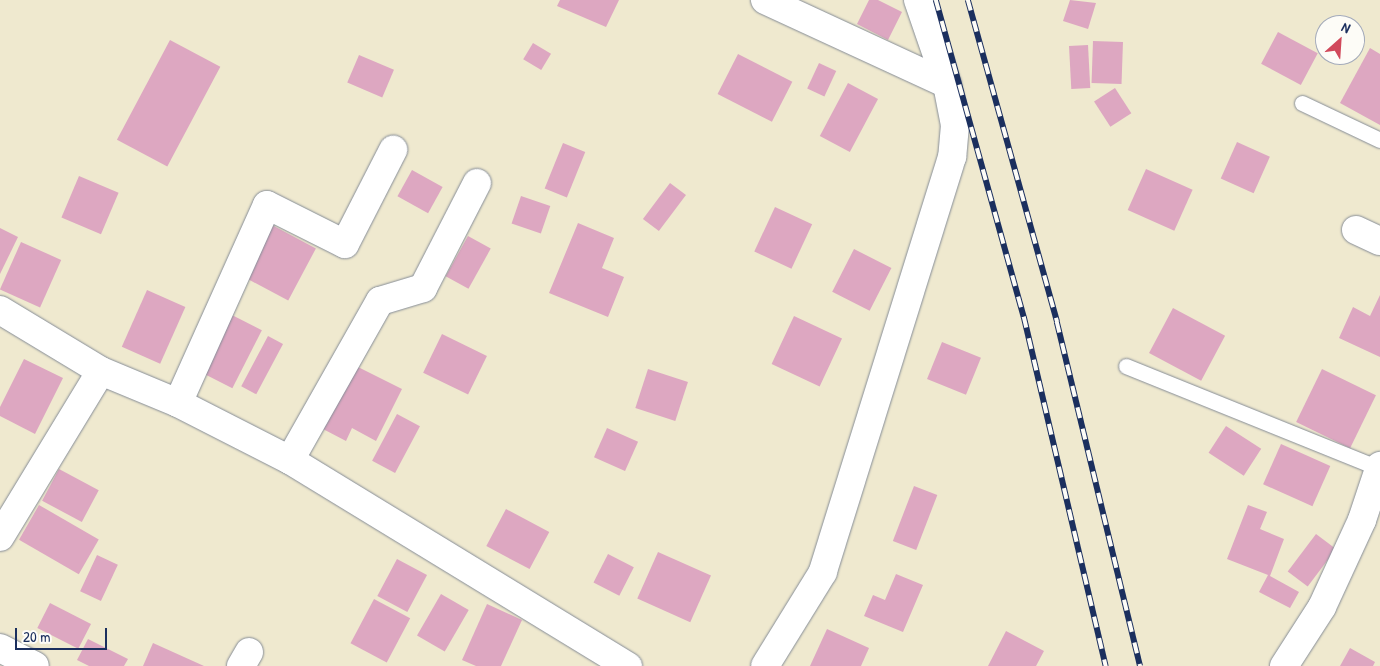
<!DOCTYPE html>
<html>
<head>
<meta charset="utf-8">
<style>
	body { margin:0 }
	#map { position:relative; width:1380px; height:666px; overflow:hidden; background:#efe9cf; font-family:"Patrick Hand",sans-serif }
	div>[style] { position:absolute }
	.building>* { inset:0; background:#dda7c1; transform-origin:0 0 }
	.roads { filter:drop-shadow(0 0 1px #858c96) drop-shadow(0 0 1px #858c96) }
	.lane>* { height:15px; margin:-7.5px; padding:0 7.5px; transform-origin:7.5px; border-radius:7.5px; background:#fff }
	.street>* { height:28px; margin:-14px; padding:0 14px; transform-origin:14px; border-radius:14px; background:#fff }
	.rail>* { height:5.5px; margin-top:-2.75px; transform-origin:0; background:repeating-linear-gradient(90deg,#fdfcf7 0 11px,#1b2f5e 0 22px); box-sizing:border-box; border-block:1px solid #1b2f5e }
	span { translate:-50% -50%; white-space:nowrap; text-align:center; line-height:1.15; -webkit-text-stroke:4px #fdfcf7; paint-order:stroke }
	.north { position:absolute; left:1315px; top:15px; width:50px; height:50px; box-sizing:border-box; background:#fdfcf7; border:1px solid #a3aaba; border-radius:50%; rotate:26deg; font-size:14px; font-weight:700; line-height:20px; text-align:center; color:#1b2f5e }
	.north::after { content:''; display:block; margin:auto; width:18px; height:22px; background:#d1495b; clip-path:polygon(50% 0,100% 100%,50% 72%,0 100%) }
	.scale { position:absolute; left:15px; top:628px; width:92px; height:22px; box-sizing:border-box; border:2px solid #1b2f5e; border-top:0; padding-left:6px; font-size:15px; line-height:18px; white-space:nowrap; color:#1b2f5e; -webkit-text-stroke:4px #fdfcf7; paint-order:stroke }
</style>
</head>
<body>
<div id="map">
	<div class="building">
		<i style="clip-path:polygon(560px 0,619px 0,606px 27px,557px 6px)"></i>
		<i style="clip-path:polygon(869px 0,878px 0,902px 12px,888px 40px,857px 24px)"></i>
		<i style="clip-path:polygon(1070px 0,1096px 3px,1088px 29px,1063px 21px)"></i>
		<i style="left:1278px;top:32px;width:45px;height:36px;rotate:28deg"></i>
		<i style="left:170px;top:40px;width:57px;height:113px;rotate:28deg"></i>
		<i style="left:1093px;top:41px;width:30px;height:42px;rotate:2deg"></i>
		<i style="left:533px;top:43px;width:21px;height:19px;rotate:31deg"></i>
		<i style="left:1088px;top:45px;width:43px;height:19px;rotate:87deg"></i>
		<i style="clip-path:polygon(1370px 48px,1380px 54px,1380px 125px,1340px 103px)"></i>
		<i style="left:738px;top:54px;width:61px;height:45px;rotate:27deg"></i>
		<i style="left:359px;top:55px;width:38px;height:30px;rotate:23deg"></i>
		<i style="left:819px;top:63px;width:19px;height:28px;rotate:25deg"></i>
		<i style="left:848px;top:83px;width:34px;height:60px;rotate:28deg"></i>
		<i style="left:1115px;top:88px;width:30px;height:25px;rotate:57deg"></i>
		<i style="left:1237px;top:142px;width:36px;height:40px;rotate:24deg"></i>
		<i style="left:563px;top:143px;width:24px;height:49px;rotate:22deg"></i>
		<i style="left:1146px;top:169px;width:51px;height:45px;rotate:24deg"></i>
		<i style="left:412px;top:170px;width:35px;height:30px;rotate:29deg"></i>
		<i style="left:79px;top:176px;width:43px;height:45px;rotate:23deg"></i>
		<i style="left:670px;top:183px;width:20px;height:45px;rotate:37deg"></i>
		<i style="left:521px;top:196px;width:31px;height:29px;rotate:19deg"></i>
		<i style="left:775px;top:207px;width:41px;height:49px;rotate:25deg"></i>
		<i style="clip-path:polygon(578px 223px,614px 238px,602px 268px,624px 277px,608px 317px,549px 293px)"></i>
		<i style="left:270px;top:224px;width:52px;height:59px;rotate:28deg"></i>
		<i style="clip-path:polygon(0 228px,18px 237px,0 274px)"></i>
		<i style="left:468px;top:236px;width:26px;height:46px;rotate:29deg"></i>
		<i style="left:21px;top:242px;width:44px;height:52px;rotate:24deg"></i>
		<i style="left:854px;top:249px;width:42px;height:48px;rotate:27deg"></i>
		<i style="left:147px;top:290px;width:42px;height:62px;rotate:24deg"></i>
		<i style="clip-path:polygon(1380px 295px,1380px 357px,1339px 338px,1353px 307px,1370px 316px)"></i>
		<i style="left:1173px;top:308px;width:59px;height:51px;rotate:28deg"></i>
		<i style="left:228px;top:313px;width:38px;height:65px;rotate:27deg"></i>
		<i style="left:794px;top:316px;width:53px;height:53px;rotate:25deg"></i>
		<i style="left:442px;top:334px;width:50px;height:43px;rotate:26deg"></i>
		<i style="left:268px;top:336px;width:17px;height:57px;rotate:28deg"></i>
		<i style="left:942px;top:342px;width:42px;height:40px;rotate:22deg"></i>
		<i style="clip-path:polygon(24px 359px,63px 378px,35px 434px,0 416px,0 407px)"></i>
		<i style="clip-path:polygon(356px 366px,402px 389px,376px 441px,352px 428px,346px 441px,323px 429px)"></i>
		<i style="left:648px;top:369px;width:42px;height:41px;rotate:18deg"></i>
		<i style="left:1322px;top:369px;width:60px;height:59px;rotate:26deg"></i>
		<i style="left:397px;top:414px;width:26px;height:53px;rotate:28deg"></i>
		<i style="left:1226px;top:426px;width:42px;height:32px;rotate:33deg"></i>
		<i style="left:607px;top:428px;width:34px;height:32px;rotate:24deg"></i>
		<i style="left:1281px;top:444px;width:54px;height:44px;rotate:24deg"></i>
		<i style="left:59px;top:469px;width:45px;height:36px;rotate:28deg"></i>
		<i style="left:914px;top:486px;width:25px;height:59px;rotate:21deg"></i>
		<i style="left:39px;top:505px;width:69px;height:40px;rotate:30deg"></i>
		<i style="clip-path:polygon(1248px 505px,1267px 512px,1260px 529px,1284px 539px,1270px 576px,1299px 592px,1290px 608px,1259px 592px,1268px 575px,1227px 559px)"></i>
		<i style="left:506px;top:509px;width:49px;height:42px;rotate:28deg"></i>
		<i style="left:1316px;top:534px;width:25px;height:47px;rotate:37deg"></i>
		<i style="left:658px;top:552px;width:58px;height:51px;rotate:24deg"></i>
		<i style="left:608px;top:554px;width:29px;height:32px;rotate:27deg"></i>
		<i style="left:97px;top:555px;width:23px;height:40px;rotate:25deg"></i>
		<i style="left:397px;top:559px;width:34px;height:42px;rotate:28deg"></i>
		<i style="clip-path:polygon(896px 574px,923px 585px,903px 632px,864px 616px,873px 595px,885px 600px)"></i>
		<i style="left:441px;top:594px;width:32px;height:48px;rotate:30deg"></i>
		<i style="left:374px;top:599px;width:41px;height:50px;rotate:28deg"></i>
		<i style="left:50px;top:603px;width:46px;height:28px;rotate:27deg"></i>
		<i style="clip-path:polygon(487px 604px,522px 620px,501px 666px,476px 666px,462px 660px)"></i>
		<i style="clip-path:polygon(827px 629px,869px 648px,861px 666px,810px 666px)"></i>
		<i style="clip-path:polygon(1006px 631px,1044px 651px,1036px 666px,988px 666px)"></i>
		<i style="clip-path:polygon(88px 639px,128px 659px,124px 666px,89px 666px,77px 660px)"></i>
		<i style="clip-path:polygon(153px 643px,204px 666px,143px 666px)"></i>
		<i style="clip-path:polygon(1350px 648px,1375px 662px,1373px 666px,1340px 666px)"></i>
	</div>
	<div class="roads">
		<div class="lane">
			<i style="left:1302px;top:103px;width:86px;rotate:25.4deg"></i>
			<i style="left:1126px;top:366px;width:273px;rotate:22deg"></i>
		</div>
		<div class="street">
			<i style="left:765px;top:0;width:200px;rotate:24.8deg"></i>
			<i style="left:947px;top:84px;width:42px;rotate:79deg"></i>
			<i style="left:955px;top:125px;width:32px;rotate:95deg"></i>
			<i style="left:952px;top:157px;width:435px;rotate:107.3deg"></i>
			<i style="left:823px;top:572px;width:110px;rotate:121.7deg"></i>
			<i style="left:918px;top:0;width:89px;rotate:71deg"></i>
			<i style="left:1356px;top:230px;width:26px;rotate:25deg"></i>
			<i style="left:0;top:310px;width:118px;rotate:31.1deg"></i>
			<i style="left:101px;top:371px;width:83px;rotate:22.6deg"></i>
			<i style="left:178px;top:403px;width:126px;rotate:27deg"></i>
			<i style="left:290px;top:460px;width:396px;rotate:31.4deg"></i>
			<i style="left:178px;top:403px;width:217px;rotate:-65.8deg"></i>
			<i style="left:267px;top:205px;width:87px;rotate:26.6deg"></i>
			<i style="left:345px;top:244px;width:106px;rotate:-62.9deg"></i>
			<i style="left:290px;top:460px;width:183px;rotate:-60.5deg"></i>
			<i style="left:380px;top:301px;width:45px;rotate:-16.8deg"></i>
			<i style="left:423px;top:288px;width:118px;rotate:-62.8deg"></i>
			<i style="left:0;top:537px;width:194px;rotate:-58.7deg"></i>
			<i style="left:0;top:648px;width:39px;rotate:27deg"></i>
			<i style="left:241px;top:666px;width:16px;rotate:-60deg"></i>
			<i style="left:1284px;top:666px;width:70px;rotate:-57.2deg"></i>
			<i style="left:1322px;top:607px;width:96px;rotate:-65.3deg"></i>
			<i style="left:1362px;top:520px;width:57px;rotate:-71.6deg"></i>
		</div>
	</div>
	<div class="rail">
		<i style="left:936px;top:0;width:329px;rotate:74.5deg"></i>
		<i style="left:1024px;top:317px;width:359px;rotate:76.8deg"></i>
		<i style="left:968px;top:0;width:334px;rotate:74.5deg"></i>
		<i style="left:1057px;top:322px;width:354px;rotate:76.4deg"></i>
	</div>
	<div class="north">N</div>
	<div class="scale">20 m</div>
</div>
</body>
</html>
